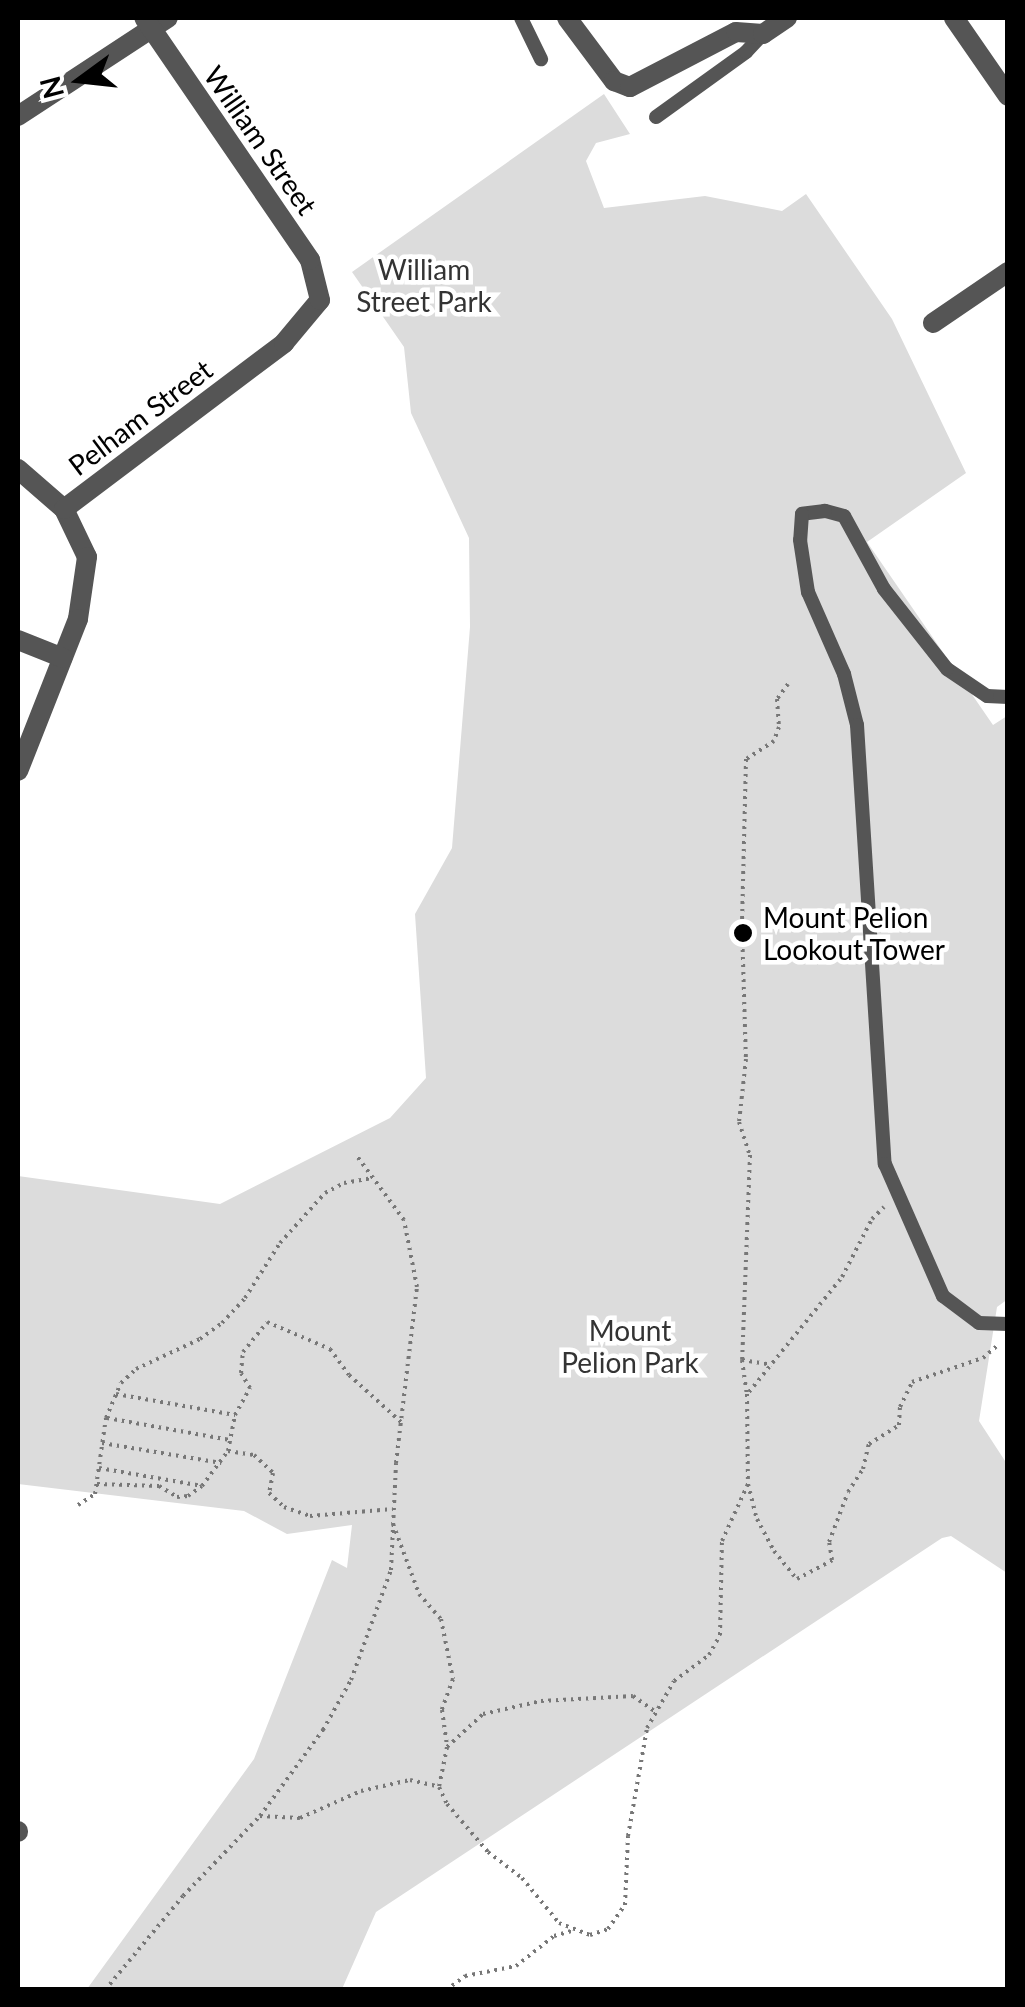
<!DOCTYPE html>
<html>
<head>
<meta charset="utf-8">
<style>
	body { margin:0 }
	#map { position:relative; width:1025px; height:2007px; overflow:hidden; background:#fff; font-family:Lato,sans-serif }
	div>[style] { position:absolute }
	.green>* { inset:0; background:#dcdcdc }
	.path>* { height:4px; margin-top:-2px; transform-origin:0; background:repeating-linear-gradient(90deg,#777 0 2.5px,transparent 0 7.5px) }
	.service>* { height:14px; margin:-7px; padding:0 7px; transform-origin:7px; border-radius:7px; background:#555 }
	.minor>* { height:20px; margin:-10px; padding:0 10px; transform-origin:10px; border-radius:10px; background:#555 }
	.dots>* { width:28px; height:28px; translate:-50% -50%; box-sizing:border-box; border:5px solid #fff; border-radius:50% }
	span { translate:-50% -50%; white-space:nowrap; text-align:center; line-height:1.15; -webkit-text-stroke:9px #fff; paint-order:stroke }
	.street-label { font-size:28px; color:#000 }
	.park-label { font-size:28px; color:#333 }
	.poi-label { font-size:28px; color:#000 }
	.left { translate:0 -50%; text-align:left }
	.frame { position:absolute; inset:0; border:20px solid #000; pointer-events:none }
	.north { position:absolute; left:30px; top:30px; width:100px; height:100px; -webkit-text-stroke:8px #fff; paint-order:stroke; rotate:255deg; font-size:28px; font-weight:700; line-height:40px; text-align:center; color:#000 }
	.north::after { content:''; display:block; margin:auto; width:35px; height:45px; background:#000; clip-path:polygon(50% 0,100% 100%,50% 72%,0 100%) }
</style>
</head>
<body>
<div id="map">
	<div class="green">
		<i style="clip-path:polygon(604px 94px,630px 134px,596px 143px,586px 161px,604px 208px,705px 196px,782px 211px,806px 194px,892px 319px,966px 473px,867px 542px,993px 725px,1007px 716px,1008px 1299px,997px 1307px,979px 1421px,1007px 1464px,1007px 1573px,951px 1536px,942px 1538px,376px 1912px,342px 1989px,87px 1989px,254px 1759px,332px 1560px,347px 1568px,352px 1525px,287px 1534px,244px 1511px,18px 1484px,18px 1176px,220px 1204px,390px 1118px,426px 1078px,415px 914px,452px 848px,470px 627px,469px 538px,411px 413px,404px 347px,352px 272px)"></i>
	</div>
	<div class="path">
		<i style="left:788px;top:684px;width:19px;rotate:126deg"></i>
		<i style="left:777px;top:699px;width:28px;rotate:86deg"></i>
		<i style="left:779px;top:727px;width:15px;rotate:110deg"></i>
		<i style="left:774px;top:741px;width:33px;rotate:147deg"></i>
		<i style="left:746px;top:759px;width:168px;rotate:91.4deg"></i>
		<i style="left:742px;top:927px;width:132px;rotate:88.3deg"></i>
		<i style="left:746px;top:1059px;width:63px;rotate:96.3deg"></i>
		<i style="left:739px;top:1122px;width:35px;rotate:72deg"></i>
		<i style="left:750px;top:1155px;width:205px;rotate:92.2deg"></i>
		<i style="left:742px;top:1360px;width:34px;rotate:82deg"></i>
		<i style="left:747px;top:1394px;width:90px;rotate:89.4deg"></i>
		<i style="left:748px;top:1484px;width:36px;rotate:76deg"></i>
		<i style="left:757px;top:1519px;width:36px;rotate:62deg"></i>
		<i style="left:774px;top:1551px;width:36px;rotate:51deg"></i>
		<i style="left:797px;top:1579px;width:40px;rotate:-28deg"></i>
		<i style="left:832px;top:1560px;width:18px;rotate:-99deg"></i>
		<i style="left:829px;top:1542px;width:53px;rotate:-69.2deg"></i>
		<i style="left:848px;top:1492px;width:27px;rotate:-57deg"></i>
		<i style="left:863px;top:1469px;width:26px;rotate:-77deg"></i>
		<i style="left:869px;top:1444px;width:36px;rotate:-32deg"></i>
		<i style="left:899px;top:1425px;width:18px;rotate:-87deg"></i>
		<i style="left:900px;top:1407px;width:28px;rotate:-64deg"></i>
		<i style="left:912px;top:1382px;width:75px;rotate:-18.7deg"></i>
		<i style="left:983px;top:1358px;width:21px;rotate:-41deg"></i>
		<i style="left:742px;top:1360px;width:30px;rotate:9deg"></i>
		<i style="left:749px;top:1392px;width:148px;rotate:-51deg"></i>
		<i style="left:842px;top:1277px;width:65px;rotate:-62.7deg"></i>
		<i style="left:872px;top:1219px;width:17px;rotate:-45deg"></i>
		<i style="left:116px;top:1394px;width:121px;rotate:10deg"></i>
		<i style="left:107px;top:1418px;width:125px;rotate:10.1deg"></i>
		<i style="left:102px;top:1443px;width:121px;rotate:9.5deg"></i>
		<i style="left:228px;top:1451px;width:26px;rotate:9deg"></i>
		<i style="left:254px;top:1455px;width:26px;rotate:43deg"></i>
		<i style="left:273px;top:1473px;width:20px;rotate:101deg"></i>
		<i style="left:269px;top:1493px;width:21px;rotate:43deg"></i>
		<i style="left:284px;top:1507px;width:28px;rotate:19deg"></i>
		<i style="left:310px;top:1516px;width:83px;rotate:-4.8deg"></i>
		<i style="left:99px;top:1468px;width:105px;rotate:9.9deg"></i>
		<i style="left:97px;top:1484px;width:62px;rotate:1.8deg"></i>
		<i style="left:159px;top:1486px;width:21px;rotate:31deg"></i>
		<i style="left:177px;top:1497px;width:11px;rotate:-5deg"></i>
		<i style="left:188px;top:1496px;width:17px;rotate:-36deg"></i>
		<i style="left:202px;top:1486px;width:44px;rotate:-53.4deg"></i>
		<i style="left:228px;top:1451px;width:37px;rotate:-79deg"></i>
		<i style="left:235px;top:1415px;width:31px;rotate:-61deg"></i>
		<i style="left:250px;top:1388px;width:17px;rotate:-121deg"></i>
		<i style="left:241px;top:1373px;width:21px;rotate:-85deg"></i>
		<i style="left:243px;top:1352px;width:38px;rotate:-51deg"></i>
		<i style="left:267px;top:1322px;width:69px;rotate:23.2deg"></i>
		<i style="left:330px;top:1349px;width:32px;rotate:54deg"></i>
		<i style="left:349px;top:1375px;width:70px;rotate:42.1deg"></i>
		<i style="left:78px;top:1505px;width:20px;rotate:-33deg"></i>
		<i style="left:95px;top:1494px;width:77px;rotate:-81.8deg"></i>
		<i style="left:106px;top:1418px;width:38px;rotate:-67deg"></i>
		<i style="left:121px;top:1383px;width:21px;rotate:-43deg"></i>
		<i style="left:136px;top:1369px;width:71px;rotate:-25.1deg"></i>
		<i style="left:200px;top:1339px;width:27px;rotate:-36deg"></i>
		<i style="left:222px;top:1323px;width:34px;rotate:-47deg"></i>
		<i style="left:245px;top:1298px;width:65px;rotate:-57.5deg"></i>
		<i style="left:280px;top:1243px;width:67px;rotate:-48deg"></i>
		<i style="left:325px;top:1193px;width:21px;rotate:-28deg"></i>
		<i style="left:344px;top:1183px;width:29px;rotate:-10deg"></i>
		<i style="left:393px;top:1524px;width:75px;rotate:69.6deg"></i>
		<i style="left:419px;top:1594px;width:33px;rotate:49deg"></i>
		<i style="left:441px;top:1619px;width:61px;rotate:78.7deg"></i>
		<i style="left:453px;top:1679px;width:33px;rotate:110deg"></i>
		<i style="left:442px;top:1710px;width:37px;rotate:82deg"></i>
		<i style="left:447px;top:1747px;width:41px;rotate:101.3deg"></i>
		<i style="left:439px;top:1787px;width:19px;rotate:65deg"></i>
		<i style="left:447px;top:1804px;width:63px;rotate:49.5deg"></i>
		<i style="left:488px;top:1852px;width:43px;rotate:37.4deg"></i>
		<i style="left:522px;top:1878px;width:58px;rotate:50.6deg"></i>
		<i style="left:559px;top:1923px;width:33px;rotate:21deg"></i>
		<i style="left:590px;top:1935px;width:19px;rotate:-18deg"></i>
		<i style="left:608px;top:1929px;width:29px;rotate:-55deg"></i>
		<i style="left:625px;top:1905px;width:69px;rotate:-87.5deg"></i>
		<i style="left:628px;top:1836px;width:110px;rotate:-80deg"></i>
		<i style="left:647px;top:1728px;width:54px;rotate:-60.1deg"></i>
		<i style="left:674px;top:1681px;width:44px;rotate:-36.6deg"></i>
		<i style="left:709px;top:1655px;width:23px;rotate:-61deg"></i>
		<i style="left:720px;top:1635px;width:94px;rotate:-88.8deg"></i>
		<i style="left:722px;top:1541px;width:63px;rotate:-65.5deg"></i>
		<i style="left:447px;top:1747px;width:49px;rotate:-42.5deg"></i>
		<i style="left:483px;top:1714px;width:59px;rotate:-12.6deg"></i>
		<i style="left:541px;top:1701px;width:92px;rotate:-3.1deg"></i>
		<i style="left:633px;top:1696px;width:28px;rotate:35deg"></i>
		<i style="left:260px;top:1816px;width:40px;rotate:2.9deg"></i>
		<i style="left:300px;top:1818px;width:67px;rotate:-23.9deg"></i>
		<i style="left:361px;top:1791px;width:50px;rotate:-12.7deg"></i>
		<i style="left:410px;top:1780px;width:28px;rotate:13deg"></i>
		<i style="left:105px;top:1990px;width:122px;rotate:-50.3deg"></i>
		<i style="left:183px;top:1896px;width:111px;rotate:-46.1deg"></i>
		<i style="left:260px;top:1816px;width:107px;rotate:-53.8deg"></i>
		<i style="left:323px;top:1730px;width:57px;rotate:-60.8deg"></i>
		<i style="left:351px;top:1680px;width:117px;rotate:-70deg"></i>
		<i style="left:391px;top:1570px;width:107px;rotate:-87.3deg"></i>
		<i style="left:396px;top:1463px;width:177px;rotate:-83.2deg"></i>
		<i style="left:417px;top:1287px;width:68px;rotate:-101deg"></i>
		<i style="left:404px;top:1220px;width:81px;rotate:-126.4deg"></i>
		<i style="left:446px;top:1990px;width:24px;rotate:-36deg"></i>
		<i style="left:465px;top:1976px;width:52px;rotate:-11.1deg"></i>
		<i style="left:516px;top:1966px;width:48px;rotate:-38.3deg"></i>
		<i style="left:554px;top:1936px;width:19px;rotate:-16deg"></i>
	</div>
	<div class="service">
		<i style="left:521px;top:18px;width:46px;rotate:64deg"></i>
		<i style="left:656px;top:117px;width:111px;rotate:-35.8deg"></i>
		<i style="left:746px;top:52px;width:25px;rotate:-47deg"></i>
		<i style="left:1008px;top:697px;width:21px;rotate:-177deg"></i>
		<i style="left:987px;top:696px;width:48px;rotate:-146deg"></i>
		<i style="left:947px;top:669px;width:102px;rotate:-128.2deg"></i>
		<i style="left:884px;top:589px;width:83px;rotate:-118.7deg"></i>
		<i style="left:844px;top:516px;width:20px;rotate:-165deg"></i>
		<i style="left:825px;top:511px;width:23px;rotate:173deg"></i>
		<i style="left:802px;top:514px;width:26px;rotate:94deg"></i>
		<i style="left:800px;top:540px;width:53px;rotate:81.3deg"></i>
		<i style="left:808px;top:592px;width:90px;rotate:66.3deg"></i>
		<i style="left:844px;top:674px;width:53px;rotate:75.7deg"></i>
		<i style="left:857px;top:725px;width:440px;rotate:86.4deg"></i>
		<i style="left:885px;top:1164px;width:144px;rotate:66.3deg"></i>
		<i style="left:943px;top:1296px;width:45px;rotate:36.9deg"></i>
		<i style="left:979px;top:1323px;width:29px;rotate:2deg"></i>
	</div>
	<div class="minor">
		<i style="left:567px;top:18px;width:79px;rotate:53.3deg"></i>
		<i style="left:614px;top:81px;width:17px;rotate:21deg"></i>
		<i style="left:630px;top:87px;width:119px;rotate:-27.4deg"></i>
		<i style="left:736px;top:32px;width:27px;rotate:4deg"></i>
		<i style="left:763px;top:34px;width:29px;rotate:-34deg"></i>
		<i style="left:954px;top:18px;width:95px;rotate:55.3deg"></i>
		<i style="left:18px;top:116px;width:179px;rotate:-33.2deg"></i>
		<i style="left:933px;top:323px;width:91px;rotate:-34.2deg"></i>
		<i style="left:18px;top:469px;width:61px;rotate:41deg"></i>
		<i style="left:64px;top:509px;width:53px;rotate:64.4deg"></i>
		<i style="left:87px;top:557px;width:63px;rotate:98.3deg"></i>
		<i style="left:78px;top:619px;width:163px;rotate:111.5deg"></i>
		<i style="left:64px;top:509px;width:276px;rotate:-37deg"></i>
		<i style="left:284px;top:343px;width:56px;rotate:-50.1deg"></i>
		<i style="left:320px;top:300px;width:41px;rotate:-104deg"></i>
		<i style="left:310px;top:260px;width:293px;rotate:-124.4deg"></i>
		<i style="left:18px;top:640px;width:48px;rotate:21.8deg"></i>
		<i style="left:18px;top:1831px;width:1px;rotate:90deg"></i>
	</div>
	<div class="dots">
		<i style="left:743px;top:933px;background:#000"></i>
	</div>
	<div class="street-label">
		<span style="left:261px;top:140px;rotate:55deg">William Street</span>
		<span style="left:140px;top:417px;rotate:-37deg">Pelham Street</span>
	</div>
	<div class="park-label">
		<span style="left:424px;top:285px">William<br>Street Park</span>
		<span style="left:630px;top:1346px">Mount<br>Pelion Park</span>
	</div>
	<div class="poi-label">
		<span class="left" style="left:763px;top:933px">Mount Pelion<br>Lookout Tower</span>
	</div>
	<div class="frame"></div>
	<div class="north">N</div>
</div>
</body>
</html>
